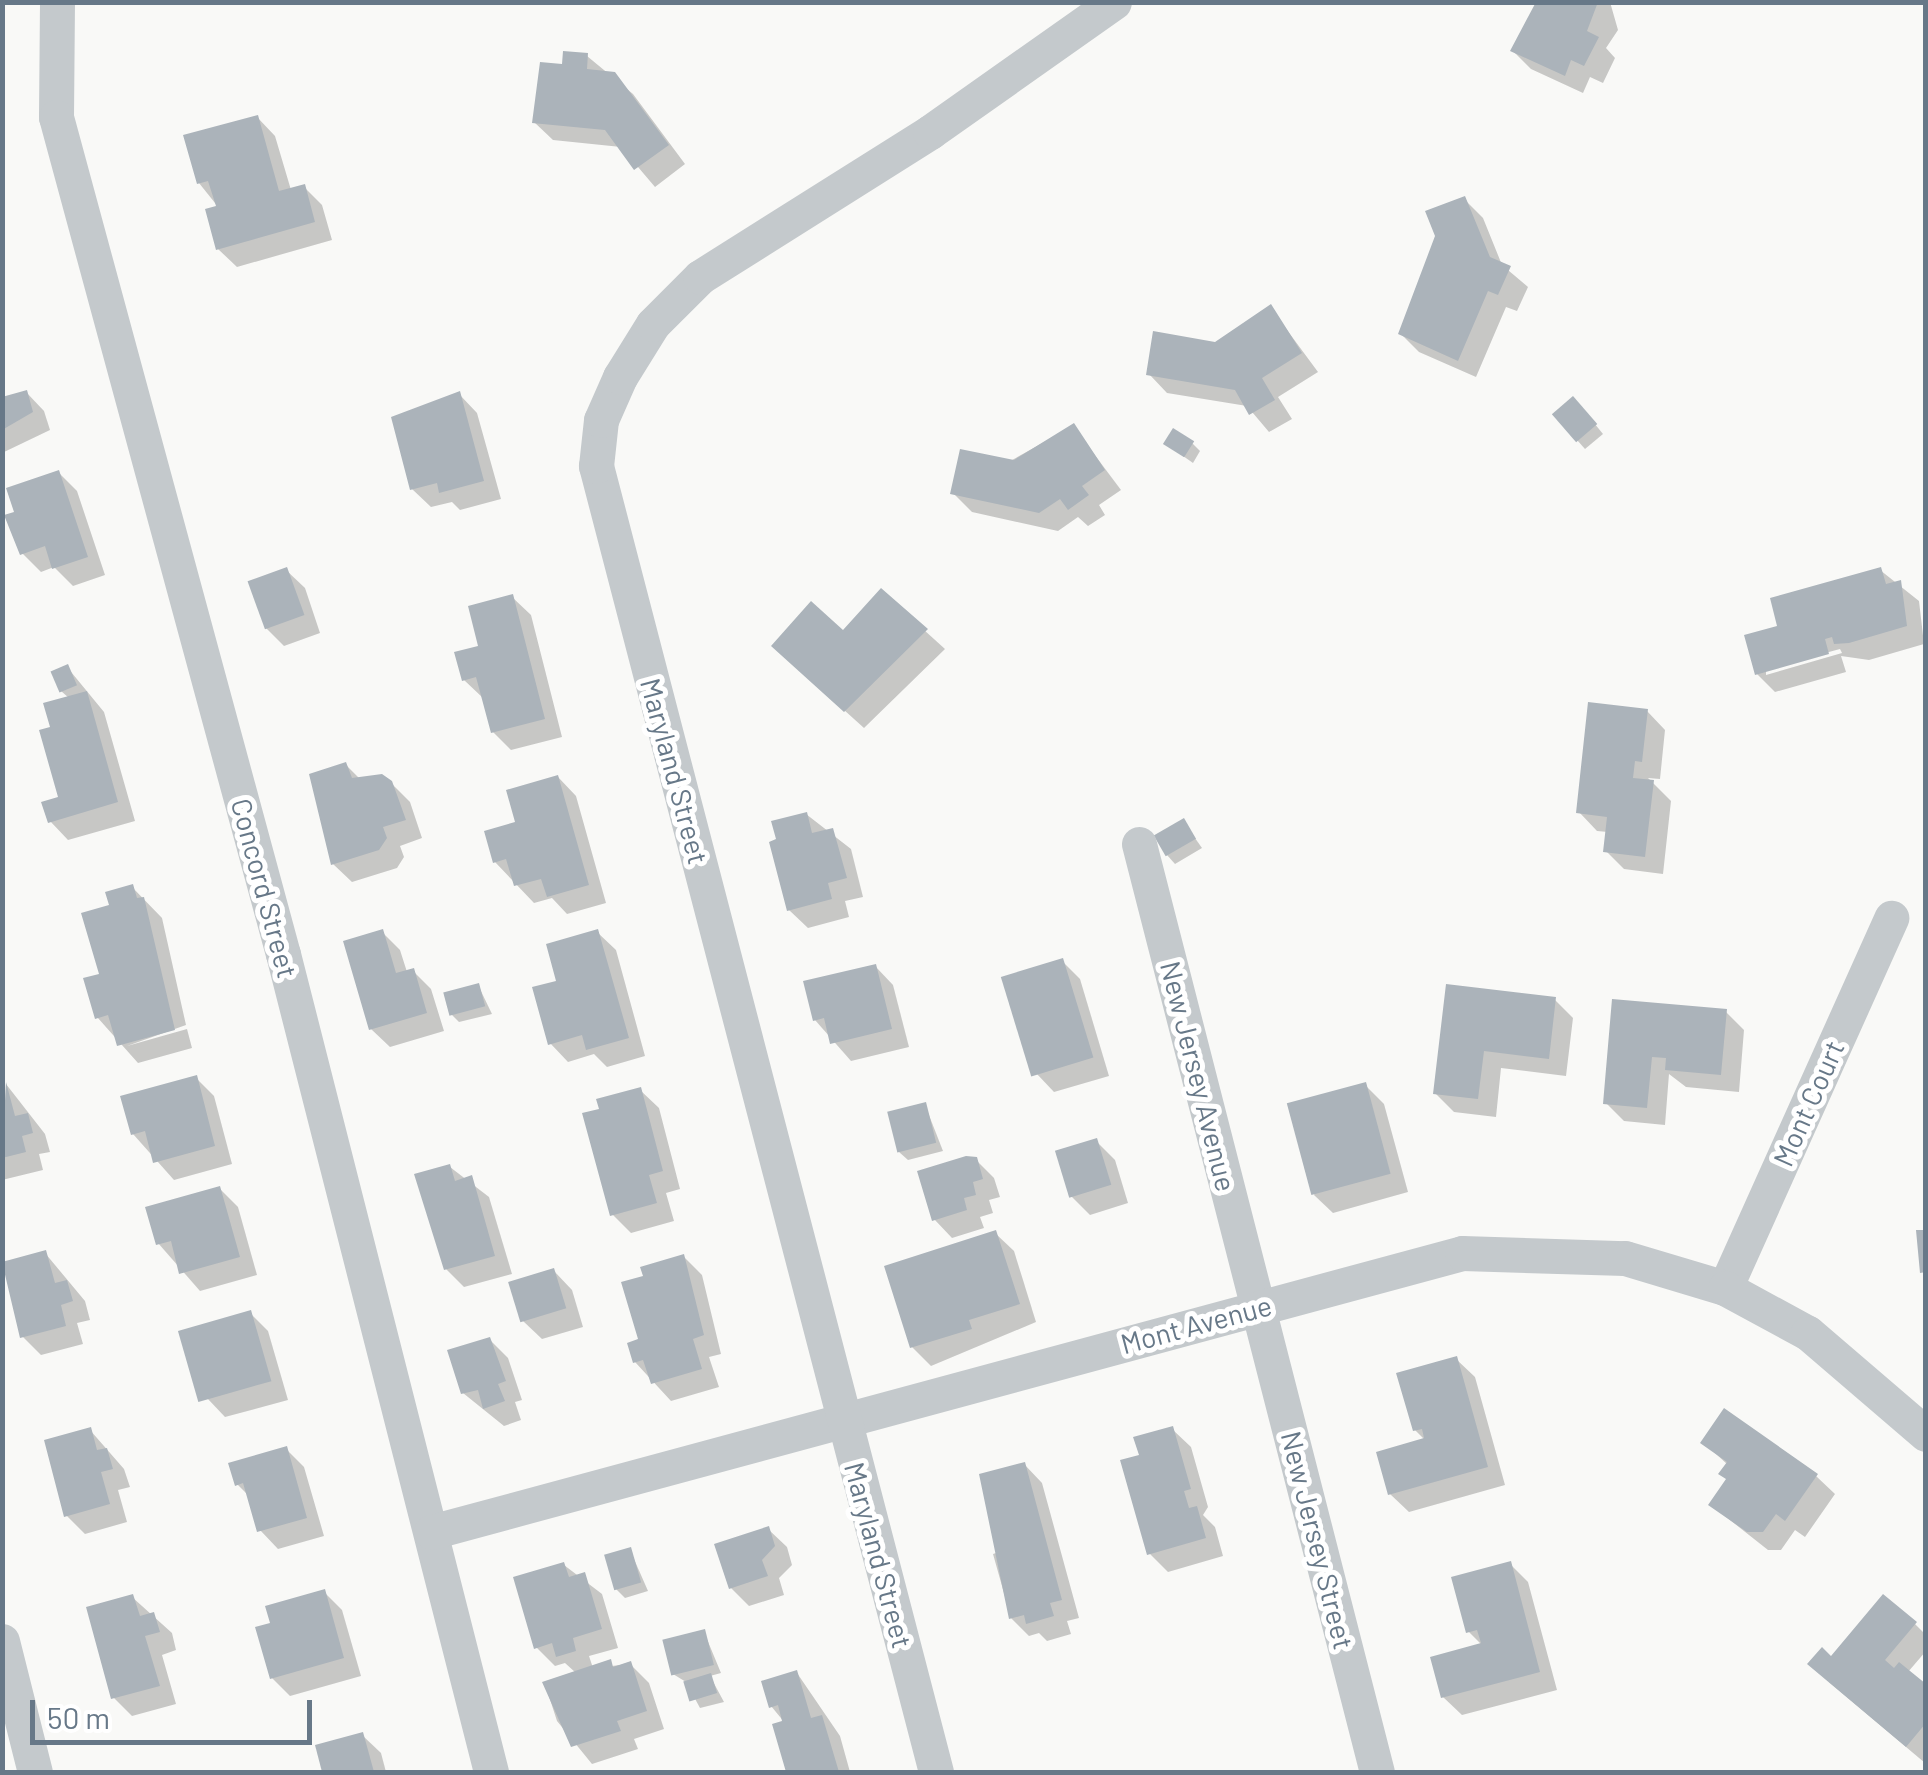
<!DOCTYPE html>
<html>
<head>
<meta charset="utf-8">
<style>
	body { margin:0 }
	#map { position:relative; width:1928px; height:1775px; overflow:hidden; background:#f9f9f7; font-family:Barlow,sans-serif }
	div>[style] { position:absolute }
	.shadow>* { inset:0; background:#0003 }
	.building>* { inset:0; background:#abb3ba; transform-origin:0 0 }
	.minor>* { height:35px; margin:-17.5px; padding:0 17.5px; transform-origin:17.5px; border-radius:17.5px; background:#c4c9cc }
	span { translate:-50% -50%; white-space:nowrap; text-align:center; line-height:1.15; -webkit-text-stroke:10px #fff; paint-order:stroke }
	.street-label { font-size:28px; color:#677888 }
	.frame { position:absolute; inset:0; border:5px solid #677888; pointer-events:none }
	.scale { position:absolute; left:30px; top:1700px; width:282px; height:45px; box-sizing:border-box; border:5px solid #677888; border-top:0; padding-left:12px; font-size:30px; line-height:35px; white-space:nowrap; color:#677888; -webkit-text-stroke:8px #fff; paint-order:stroke }
</style>
</head>
<body>
<div id="map">
	<div class="shadow">
		<i style="clip-path:polygon(1539px 2px,1610px 2px,1618px 30px,1606px 48px,1615px 58px,1603px 83px,1590px 77px,1583px 93px,1531px 69px,1513px 51px)"></i>
		<i style="clip-path:polygon(587px 56px,633px 94px,685px 164px,655px 187px,621px 147px,553px 140px,534px 122px,564px 67px)"></i>
		<i style="clip-path:polygon(257px 117px,275px 136px,291px 190px,304px 187px,322px 205px,332px 240px,237px 267px,218px 249px,219px 208px,199px 183px)"></i>
		<i style="clip-path:polygon(1464px 199px,1483px 218px,1502px 265px,1528px 287px,1517px 311px,1506px 307px,1476px 377px,1419px 352px,1401px 334px)"></i>
		<i style="clip-path:polygon(1270px 307px,1318px 372px,1278px 397px,1292px 419px,1269px 432px,1247px 406px,1167px 393px,1149px 374px,1216px 344px)"></i>
		<i style="clip-path:polygon(26px 392px,44px 411px,50px 430px,2px 453px,2px 400px)"></i>
		<i style="clip-path:polygon(459px 394px,477px 413px,501px 499px,460px 510px,452px 502px,431px 507px,412px 489px)"></i>
		<i style="clip-path:polygon(1581px 407px,1603px 434px,1585px 449px,1577px 440px)"></i>
		<i style="clip-path:polygon(1073px 426px,1121px 490px,1099px 505px,1105px 515px,1088px 526px,1078px 517px,1058px 531px,972px 512px,953px 493px)"></i>
		<i style="clip-path:polygon(1192px 443px,1200px 451px,1193px 463px,1166px 444px)"></i>
		<i style="clip-path:polygon(59px 473px,77px 491px,105px 575px,73px 586px,54px 567px,41px 572px,22px 553px)"></i>
		<i style="clip-path:polygon(286px 570px,305px 588px,320px 633px,284px 646px,265px 627px)"></i>
		<i style="clip-path:polygon(evenodd,1880px 570px,1919px 601px,1924px 644px,1869px 660px,1841px 656px,1846px 672px,1775px 692px,1757px 674px,1780px 627px,1880px 570px,1840px 649px,1842px 653px,1766px 675px,1766px 669px,1840px 649px)"></i>
		<i style="clip-path:polygon(881px 591px,945px 649px,864px 728px,793px 664px,844px 634px)"></i>
		<i style="clip-path:polygon(512px 597px,531px 615px,562px 737px,511px 750px,493px 732px,483px 698px,464px 680px)"></i>
		<i style="clip-path:polygon(67px 667px,104px 712px,135px 821px,68px 840px,50px 821px,61px 799px,53px 729px,69px 698px,61px 691px)"></i>
		<i style="clip-path:polygon(1647px 711px,1665px 730px,1660px 779px,1648px 778px,1671px 801px,1663px 874px,1624px 869px,1606px 851px,1608px 832px,1597px 831px,1579px 812px)"></i>
		<i style="clip-path:polygon(346px 765px,360px 779px,391px 783px,410px 802px,422px 838px,400px 846px,404px 857px,397px 868px,352px 882px,333px 864px)"></i>
		<i style="clip-path:polygon(558px 777px,576px 796px,606px 903px,567px 914px,552px 898px,534px 903px,495px 862px)"></i>
		<i style="clip-path:polygon(806px 814px,851px 849px,863px 897px,845px 901px,849px 917px,808px 928px,789px 910px,780px 841px)"></i>
		<i style="clip-path:polygon(1183px 821px,1202px 848px,1175px 864px,1167px 855px)"></i>
		<i style="clip-path:polygon(132px 887px,162px 918px,186px 1025px,127px 1046px,187px 1029px,192px 1048px,138px 1063px,97px 1017px,112px 907px)"></i>
		<i style="clip-path:polygon(382px 932px,400px 950px,407px 972px,413px 971px,431px 989px,444px 1031px,390px 1047px,371px 1029px)"></i>
		<i style="clip-path:polygon(597px 932px,616px 950px,645px 1056px,607px 1067px,594px 1054px,568px 1062px,550px 1043px,559px 983px)"></i>
		<i style="clip-path:polygon(1062px 961px,1080px 979px,1109px 1076px,1054px 1092px,1036px 1073px)"></i>
		<i style="clip-path:polygon(875px 966px,893px 985px,909px 1047px,851px 1061px,815px 1020px)"></i>
		<i style="clip-path:polygon(478px 985px,492px 1014px,459px 1022px,451px 1014px)"></i>
		<i style="clip-path:polygon(1448px 987px,1555px 1000px,1573px 1018px,1566px 1076px,1501px 1068px,1496px 1117px,1454px 1112px,1435px 1093px)"></i>
		<i style="clip-path:polygon(1614px 1002px,1726px 1012px,1744px 1030px,1739px 1092px,1686px 1087px,1669px 1074px,1665px 1125px,1624px 1121px,1606px 1103px)"></i>
		<i style="clip-path:polygon(196px 1078px,214px 1096px,232px 1164px,174px 1180px,133px 1134px)"></i>
		<i style="clip-path:polygon(6px 1084px,45px 1134px,50px 1152px,39px 1154px,43px 1170px,2px 1180px)"></i>
		<i style="clip-path:polygon(1365px 1085px,1384px 1104px,1408px 1192px,1333px 1213px,1314px 1195px)"></i>
		<i style="clip-path:polygon(640px 1090px,659px 1108px,680px 1189px,666px 1193px,674px 1221px,631px 1233px,613px 1215px,602px 1110px)"></i>
		<i style="clip-path:polygon(925px 1105px,943px 1151px,908px 1160px,899px 1152px)"></i>
		<i style="clip-path:polygon(1096px 1141px,1115px 1160px,1128px 1203px,1090px 1215px,1071px 1196px)"></i>
		<i style="clip-path:polygon(976px 1160px,994px 1178px,1000px 1197px,989px 1200px,993px 1213px,980px 1217px,984px 1228px,952px 1238px,934px 1219px)"></i>
		<i style="clip-path:polygon(450px 1167px,489px 1197px,512px 1274px,464px 1287px,446px 1269px)"></i>
		<i style="clip-path:polygon(220px 1189px,238px 1207px,257px 1275px,200px 1291px,158px 1243px)"></i>
		<i style="clip-path:polygon(995px 1233px,1014px 1251px,1036px 1322px,931px 1366px,912px 1347px)"></i>
		<i style="clip-path:polygon(45px 1253px,85px 1301px,90px 1320px,77px 1323px,83px 1344px,41px 1355px,23px 1337px)"></i>
		<i style="clip-path:polygon(683px 1256px,702px 1275px,721px 1354px,709px 1357px,719px 1387px,671px 1401px,635px 1362px,646px 1277px)"></i>
		<i style="clip-path:polygon(554px 1271px,572px 1290px,583px 1327px,542px 1339px,523px 1321px)"></i>
		<i style="clip-path:polygon(250px 1313px,268px 1331px,288px 1400px,225px 1417px,207px 1398px)"></i>
		<i style="clip-path:polygon(489px 1339px,508px 1358px,522px 1400px,515px 1402px,521px 1420px,504px 1426px,463px 1393px)"></i>
		<i style="clip-path:polygon(1456px 1359px,1475px 1377px,1505px 1485px,1409px 1512px,1390px 1494px,1426px 1441px,1415px 1430px)"></i>
		<i style="clip-path:polygon(1172px 1429px,1191px 1447px,1208px 1507px,1203px 1515px,1215px 1527px,1223px 1556px,1168px 1572px,1149px 1553px,1142px 1457px)"></i>
		<i style="clip-path:polygon(90px 1430px,124px 1469px,130px 1487px,118px 1490px,127px 1522px,85px 1534px,66px 1515px)"></i>
		<i style="clip-path:polygon(1703px 1442px,1816px 1476px,1835px 1494px,1805px 1537px,1795px 1530px,1781px 1550px,1768px 1550px,1711px 1505px,1728px 1480px,1728px 1465px)"></i>
		<i style="clip-path:polygon(286px 1449px,304px 1467px,324px 1536px,278px 1549px,260px 1530px,250px 1497px,237px 1484px)"></i>
		<i style="clip-path:polygon(1024px 1464px,1042px 1483px,1079px 1618px,1067px 1621px,1071px 1634px,1047px 1641px,1039px 1633px,1029px 1636px,1011px 1618px,993px 1554px,1002px 1551px)"></i>
		<i style="clip-path:polygon(768px 1529px,787px 1547px,792px 1565px,779px 1578px,784px 1595px,749px 1606px,731px 1588px)"></i>
		<i style="clip-path:polygon(630px 1550px,648px 1591px,625px 1598px,616px 1589px)"></i>
		<i style="clip-path:polygon(1510px 1564px,1528px 1582px,1557px 1690px,1462px 1715px,1443px 1697px,1482px 1645px,1468px 1631px)"></i>
		<i style="clip-path:polygon(564px 1565px,602px 1594px,618px 1648px,589px 1656px,593px 1668px,630px 1664px,649px 1683px,664px 1729px,634px 1739px,638px 1749px,592px 1764px,557px 1721px,545px 1684px,576px 1673px,565px 1663px,555px 1666px,536px 1647px)"></i>
		<i style="clip-path:polygon(324px 1592px,342px 1610px,361px 1676px,290px 1696px,272px 1678px,273px 1624px)"></i>
		<i style="clip-path:polygon(132px 1597px,172px 1633px,176px 1650px,162px 1655px,176px 1704px,132px 1716px,114px 1698px)"></i>
		<i style="clip-path:polygon(1915px 1624px,1926px 1635px,1926px 1651px,1908px 1672px,1926px 1687px,1925px 1763px,1829px 1682px,1831px 1659px)"></i>
		<i style="clip-path:polygon(704px 1632px,721px 1673px,710px 1676px,724px 1702px,700px 1708px,686px 1682px,673px 1674px)"></i>
		<i style="clip-path:polygon(797px 1673px,840px 1736px,850px 1772px,789px 1772px,775px 1726px,785px 1723px,771px 1706px)"></i>
		<i style="clip-path:polygon(362px 1735px,381px 1753px,386px 1772px,325px 1772px,318px 1747px)"></i>
	</div>
	<div class="building">
		<i style="clip-path:polygon(1536px 2px,1598px 2px,1587px 31px,1599px 37px,1584px 66px,1571px 60px,1565px 76px,1510px 51px)"></i>
		<i style="clip-path:polygon(563px 51px,588px 53px,587px 69px,615px 72px,669px 145px,634px 170px,605px 130px,532px 123px,540px 62px,562px 64px)"></i>
		<i style="clip-path:polygon(258px 115px,279px 191px,305px 184px,315px 222px,216px 250px,205px 209px,216px 206px,208px 181px,197px 184px,183px 135px)"></i>
		<i style="clip-path:polygon(1465px 196px,1490px 257px,1511px 266px,1498px 295px,1488px 291px,1458px 361px,1398px 334px,1435px 236px,1425px 211px)"></i>
		<i style="clip-path:polygon(1271px 304px,1302px 353px,1262px 378px,1275px 400px,1249px 415px,1235px 390px,1146px 375px,1153px 331px,1215px 342px)"></i>
		<i style="clip-path:polygon(27px 390px,33px 412px,2px 430px,2px 397px)"></i>
		<i style="clip-path:polygon(460px 391px,484px 481px,439px 493px,437px 483px,410px 490px,391px 417px)"></i>
		<i style="left:1573px;top:396px;width:37px;height:28px;rotate:49deg"></i>
		<i style="clip-path:polygon(1074px 423px,1105px 470px,1082px 486px,1089px 495px,1068px 510px,1060px 499px,1039px 513px,950px 494px,960px 449px,1014px 460px)"></i>
		<i style="left:1173px;top:428px;width:25px;height:19px;rotate:32deg"></i>
		<i style="clip-path:polygon(59px 470px,88px 557px,52px 569px,45px 546px,20px 555px,4px 515px,14px 512px,6px 488px)"></i>
		<i style="left:287px;top:567px;width:51px;height:42px;rotate:70deg"></i>
		<i style="clip-path:polygon(1881px 567px,1886px 584px,1901px 580px,1907px 626px,1849px 643px,1834px 644px,1832px 637px,1825px 639px,1829px 654px,1755px 675px,1744px 635px,1777px 626px,1770px 598px)"></i>
		<i style="clip-path:polygon(881px 588px,928px 629px,844px 712px,771px 646px,811px 601px,843px 630px)"></i>
		<i style="clip-path:polygon(513px 594px,545px 719px,491px 733px,476px 677px,462px 681px,454px 652px,478px 646px,468px 606px)"></i>
		<i style="left:68px;top:664px;width:23px;height:19px;rotate:67deg"></i>
		<i style="clip-path:polygon(87px 691px,118px 802px,48px 823px,41px 802px,58px 797px,39px 730px,50px 727px,43px 703px)"></i>
		<i style="clip-path:polygon(1588px 702px,1648px 709px,1642px 762px,1635px 761px,1633px 778px,1654px 780px,1645px 857px,1603px 852px,1607px 817px,1576px 813px)"></i>
		<i style="clip-path:polygon(346px 762px,352px 778px,382px 774px,392px 781px,406px 820px,383px 827px,387px 838px,379px 850px,331px 865px,309px 774px)"></i>
		<i style="clip-path:polygon(558px 775px,589px 885px,547px 897px,541px 879px,514px 886px,506px 859px,493px 863px,484px 831px,515px 822px,506px 790px)"></i>
		<i style="clip-path:polygon(807px 812px,812px 833px,833px 828px,847px 878px,828px 883px,832px 899px,787px 911px,769px 842px,776px 839px,771px 821px)"></i>
		<i style="left:1184px;top:818px;width:24px;height:35px;rotate:60deg"></i>
		<i style="clip-path:polygon(133px 884px,137px 898px,144px 897px,175px 1030px,117px 1046px,108px 1015px,95px 1019px,83px 978px,99px 974px,81px 913px,109px 905px,105px 892px)"></i>
		<i style="clip-path:polygon(383px 929px,396px 973px,414px 968px,427px 1013px,369px 1030px,343px 941px)"></i>
		<i style="clip-path:polygon(598px 929px,629px 1038px,586px 1050px,582px 1035px,548px 1045px,532px 987px,556px 981px,546px 944px)"></i>
		<i style="left:1063px;top:958px;width:104px;height:65px;rotate:73deg"></i>
		<i style="clip-path:polygon(876px 964px,892px 1029px,830px 1044px,824px 1018px,813px 1021px,803px 981px)"></i>
		<i style="left:479px;top:983px;width:24px;height:37px;rotate:75deg"></i>
		<i style="clip-path:polygon(1446px 984px,1556px 997px,1549px 1059px,1484px 1051px,1478px 1099px,1433px 1094px)"></i>
		<i style="clip-path:polygon(1612px 999px,1727px 1009px,1721px 1075px,1665px 1070px,1666px 1058px,1652px 1057px,1647px 1108px,1603px 1104px)"></i>
		<i style="clip-path:polygon(197px 1075px,215px 1146px,153px 1163px,145px 1131px,131px 1135px,120px 1096px)"></i>
		<i style="clip-path:polygon(6px 1082px,15px 1116px,28px 1113px,33px 1133px,22px 1136px,26px 1152px,2px 1158px)"></i>
		<i style="left:1366px;top:1082px;width:95px;height:82px;rotate:75deg"></i>
		<i style="clip-path:polygon(641px 1087px,663px 1171px,649px 1175px,657px 1203px,610px 1216px,582px 1113px,599px 1109px,596px 1099px)"></i>
		<i style="left:926px;top:1102px;width:42px;height:40px;rotate:76deg"></i>
		<i style="left:1097px;top:1138px;width:49px;height:44px;rotate:73deg"></i>
		<i style="clip-path:polygon(966px 1156px,977px 1157px,983px 1179px,973px 1182px,976px 1195px,964px 1198px,967px 1210px,932px 1221px,917px 1171px)"></i>
		<i style="clip-path:polygon(450px 1164px,455px 1181px,472px 1175px,495px 1256px,444px 1270px,414px 1174px)"></i>
		<i style="clip-path:polygon(220px 1186px,240px 1257px,179px 1274px,171px 1241px,156px 1245px,145px 1207px)"></i>
		<i style="clip-path:polygon(996px 1230px,1020px 1304px,969px 1320px,972px 1329px,910px 1348px,884px 1266px)"></i>
		<i style="clip-path:polygon(1916px 1230px,1926px 1230px,1926px 1272px,1920px 1273px)"></i>
		<i style="clip-path:polygon(46px 1250px,55px 1283px,67px 1280px,73px 1301px,61px 1305px,66px 1326px,20px 1338px,2px 1262px)"></i>
		<i style="clip-path:polygon(684px 1254px,704px 1335px,693px 1339px,702px 1369px,651px 1384px,643px 1360px,633px 1363px,627px 1343px,638px 1339px,621px 1282px,643px 1276px,640px 1267px)"></i>
		<i style="left:554px;top:1268px;width:42px;height:48px;rotate:73deg"></i>
		<i style="left:251px;top:1310px;width:74px;height:76px;rotate:74deg"></i>
		<i style="clip-path:polygon(490px 1337px,506px 1381px,498px 1384px,505px 1401px,483px 1409px,478px 1390px,461px 1394px,447px 1350px)"></i>
		<i style="clip-path:polygon(1457px 1356px,1488px 1467px,1388px 1495px,1376px 1452px,1424px 1438px,1422px 1429px,1413px 1431px,1396px 1373px)"></i>
		<i style="clip-path:polygon(1724px 1408px,1818px 1474px,1785px 1521px,1776px 1514px,1763px 1532px,1747px 1532px,1708px 1505px,1726px 1479px,1718px 1474px,1727px 1462px,1700px 1443px)"></i>
		<i style="clip-path:polygon(1173px 1426px,1191px 1489px,1184px 1491px,1189px 1508px,1197px 1506px,1206px 1538px,1147px 1555px,1120px 1460px,1139px 1455px,1133px 1437px)"></i>
		<i style="clip-path:polygon(91px 1427px,97px 1450px,107px 1448px,113px 1469px,101px 1472px,110px 1504px,64px 1517px,44px 1440px)"></i>
		<i style="clip-path:polygon(287px 1446px,307px 1518px,257px 1532px,243px 1483px,235px 1486px,228px 1463px)"></i>
		<i style="clip-path:polygon(1025px 1462px,1062px 1600px,1050px 1603px,1054px 1616px,1026px 1624px,1024px 1615px,1009px 1619px,979px 1474px)"></i>
		<i style="clip-path:polygon(769px 1526px,775px 1546px,762px 1560px,768px 1576px,729px 1589px,714px 1544px)"></i>
		<i style="left:631px;top:1547px;width:37px;height:28px;rotate:74deg"></i>
		<i style="clip-path:polygon(1511px 1561px,1540px 1672px,1441px 1698px,1430px 1657px,1481px 1643px,1477px 1630px,1466px 1633px,1451px 1577px)"></i>
		<i style="clip-path:polygon(564px 1562px,569px 1577px,585px 1572px,602px 1629px,573px 1638px,576px 1651px,556px 1657px,552px 1643px,534px 1649px,513px 1577px)"></i>
		<i style="clip-path:polygon(325px 1589px,344px 1658px,270px 1679px,255px 1627px,270px 1623px,265px 1606px)"></i>
		<i style="clip-path:polygon(133px 1594px,140px 1616px,154px 1612px,160px 1632px,145px 1636px,160px 1686px,111px 1699px,86px 1607px)"></i>
		<i style="clip-path:polygon(1883px 1594px,1917px 1622px,1885px 1660px,1894px 1668px,1899px 1662px,1926px 1684px,1926px 1723px,1906px 1747px,1807px 1664px,1822px 1647px,1831px 1656px)"></i>
		<i style="left:705px;top:1629px;width:37px;height:44px;rotate:76deg"></i>
		<i style="clip-path:polygon(611px 1659px,613px 1667px,631px 1661px,647px 1711px,617px 1721px,621px 1731px,571px 1747px,542px 1682px)"></i>
		<i style="clip-path:polygon(797px 1670px,811px 1718px,822px 1715px,839px 1772px,786px 1772px,772px 1724px,782px 1721px,778px 1705px,769px 1708px,761px 1681px)"></i>
		<i style="left:711px;top:1673px;width:21px;height:29px;rotate:73deg"></i>
		<i style="clip-path:polygon(363px 1732px,374px 1772px,322px 1772px,315px 1745px)"></i>
	</div>
	<div class="minor">
		<i style="left:57px;top:2px;width:115px;rotate:90.5deg"></i>
		<i style="left:56px;top:117px;width:867px;rotate:74.83deg"></i>
		<i style="left:283px;top:954px;width:844px;rotate:75.73deg"></i>
		<i style="left:1139px;top:844px;width:958px;rotate:75.62deg"></i>
		<i style="left:1725px;top:1288px;width:406px;rotate:-65.8deg"></i>
		<i style="left:431px;top:1532px;width:1068px;rotate:-15.14deg"></i>
		<i style="left:1462px;top:1253px;width:163px;rotate:1.8deg"></i>
		<i style="left:1625px;top:1258px;width:104px;rotate:16.7deg"></i>
		<i style="left:1725px;top:1288px;width:94px;rotate:28.5deg"></i>
		<i style="left:1808px;top:1333px;width:155px;rotate:40.6deg"></i>
		<i style="left:2px;top:1641px;width:135px;rotate:75.9deg"></i>
		<i style="left:936px;top:1772px;width:1350px;rotate:-104.59deg"></i>
		<i style="left:596px;top:466px;width:46px;rotate:-83.8deg"></i>
		<i style="left:601px;top:420px;width:47px;rotate:-66.2deg"></i>
		<i style="left:620px;top:377px;width:62px;rotate:-58.1deg"></i>
		<i style="left:653px;top:324px;width:66px;rotate:-45deg"></i>
		<i style="left:700px;top:277px;width:272px;rotate:-32.2deg"></i>
		<i style="left:930px;top:132px;width:225px;rotate:-35.2deg"></i>
	</div>
	<div class="street-label">
		<span style="left:675px;top:771px;rotate:75deg">Maryland Street</span>
		<span style="left:265px;top:888px;rotate:75deg">Concord Street</span>
		<span style="left:1199px;top:1076px;rotate:76deg">New Jersey Avenue</span>
		<span style="left:1808px;top:1103px;rotate:-66deg">Mont Court</span>
		<span style="left:1196px;top:1324px;rotate:-15deg">Mont Avenue</span>
		<span style="left:1318px;top:1540px;rotate:76deg">New Jersey Street</span>
		<span style="left:879px;top:1555px;rotate:75deg">Maryland Street</span>
	</div>
	<div class="frame"></div>
	<div class="scale">50 m</div>
</div>
</body>
</html>
